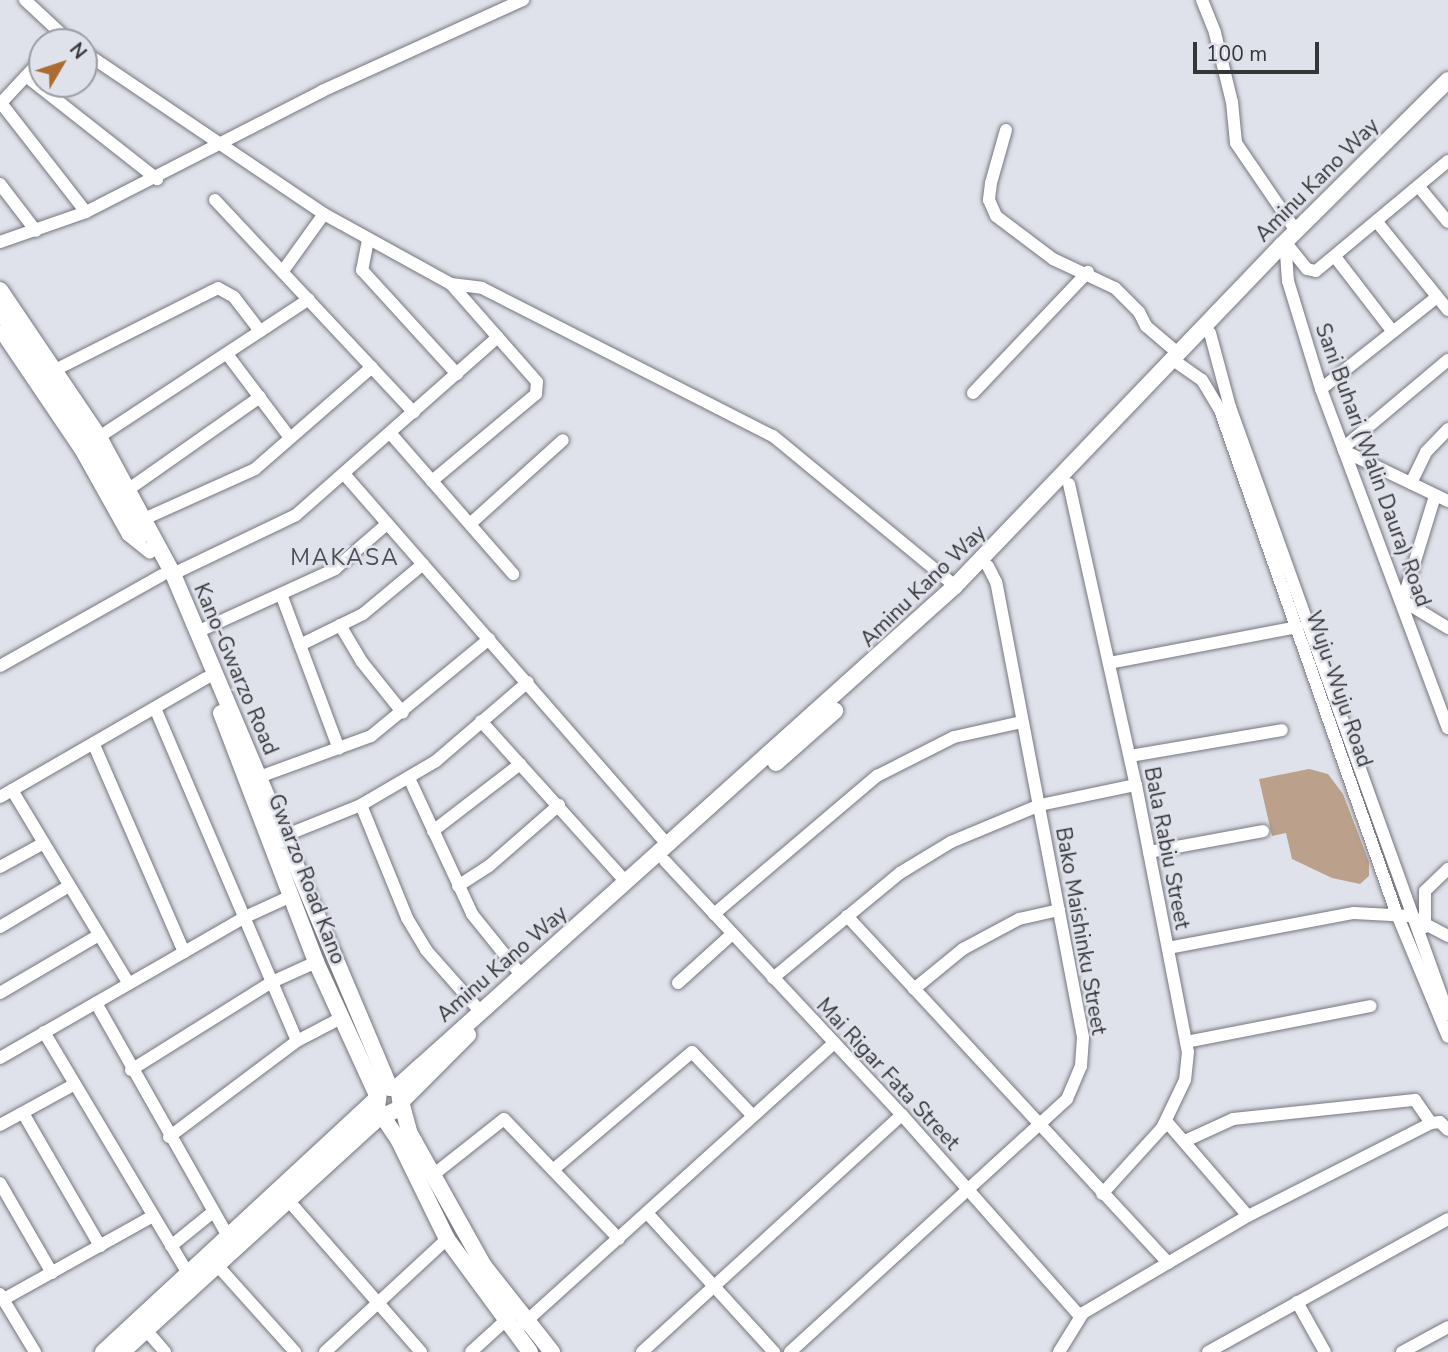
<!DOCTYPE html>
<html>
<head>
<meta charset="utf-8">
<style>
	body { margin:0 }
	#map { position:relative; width:1448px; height:1352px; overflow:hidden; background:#e0e2eb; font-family:"Nunito Sans",sans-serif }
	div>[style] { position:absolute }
	.water>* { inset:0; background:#bba18c }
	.roads { filter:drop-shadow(0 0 2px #75777f) drop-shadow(0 0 2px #75777f) }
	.minor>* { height:12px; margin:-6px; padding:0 6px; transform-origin:6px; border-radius:6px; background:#fff }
	.major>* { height:16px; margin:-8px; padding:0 8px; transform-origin:8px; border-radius:8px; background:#fff }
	span { translate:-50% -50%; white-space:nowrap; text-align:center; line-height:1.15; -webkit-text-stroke:5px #e0e2eb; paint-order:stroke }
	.street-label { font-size:21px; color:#353639 }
	.neighbourhood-label { font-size:23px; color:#4d4f57; letter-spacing:2px }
	.north { position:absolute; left:28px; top:28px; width:70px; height:70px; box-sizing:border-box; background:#e0e2eb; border:2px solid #9c9da4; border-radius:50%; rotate:51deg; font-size:19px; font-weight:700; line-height:28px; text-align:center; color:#353639 }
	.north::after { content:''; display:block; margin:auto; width:24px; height:32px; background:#aa6c32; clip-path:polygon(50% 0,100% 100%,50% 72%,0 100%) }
	.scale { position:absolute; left:1193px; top:42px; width:126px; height:32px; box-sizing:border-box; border:4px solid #353639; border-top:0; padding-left:9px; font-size:21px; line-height:24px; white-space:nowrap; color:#353639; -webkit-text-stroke:5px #e0e2eb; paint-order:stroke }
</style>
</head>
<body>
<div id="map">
	<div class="water">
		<i style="clip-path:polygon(1309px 769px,1328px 774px,1343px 794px,1369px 862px,1369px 876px,1360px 884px,1332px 878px,1292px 859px,1286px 833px,1272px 836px,1259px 779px)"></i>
	</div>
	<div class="roads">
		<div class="minor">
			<i style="left:25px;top:0;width:62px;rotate:43deg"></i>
			<i style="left:1202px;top:0;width:35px;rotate:68deg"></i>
			<i style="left:1215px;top:33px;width:71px;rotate:76.2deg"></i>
			<i style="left:1232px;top:102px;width:41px;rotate:84.4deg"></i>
			<i style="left:1236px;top:143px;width:107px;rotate:55.7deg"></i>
			<i style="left:84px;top:52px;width:290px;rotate:34deg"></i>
			<i style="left:324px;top:214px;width:145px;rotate:28.9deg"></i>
			<i style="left:451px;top:284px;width:130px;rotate:48.7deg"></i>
			<i style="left:537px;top:382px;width:12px;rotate:95deg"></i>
			<i style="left:536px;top:394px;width:136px;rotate:140.1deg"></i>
			<i style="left:26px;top:76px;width:167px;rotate:38.2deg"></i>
			<i style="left:1px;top:103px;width:138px;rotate:52.1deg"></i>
			<i style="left:0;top:104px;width:62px;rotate:-47deg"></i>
			<i style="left:1006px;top:130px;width:55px;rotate:105.8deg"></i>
			<i style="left:991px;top:183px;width:17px;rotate:97deg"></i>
			<i style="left:989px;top:200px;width:17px;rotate:66deg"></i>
			<i style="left:996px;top:216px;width:71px;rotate:37deg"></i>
			<i style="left:1053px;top:259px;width:68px;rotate:25.1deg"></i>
			<i style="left:1115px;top:288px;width:34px;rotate:45deg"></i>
			<i style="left:1139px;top:312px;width:16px;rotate:63deg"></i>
			<i style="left:1146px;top:326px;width:43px;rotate:40.3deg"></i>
			<i style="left:0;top:184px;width:59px;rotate:52.5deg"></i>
			<i style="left:1419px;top:187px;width:45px;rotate:50.4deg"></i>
			<i style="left:215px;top:200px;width:291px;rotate:46.9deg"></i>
			<i style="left:1377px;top:222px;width:113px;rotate:51.1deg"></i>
			<i style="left:368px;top:240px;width:31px;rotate:101deg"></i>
			<i style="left:362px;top:270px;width:141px;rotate:47.6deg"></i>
			<i style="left:0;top:242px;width:91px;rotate:-19.2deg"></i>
			<i style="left:86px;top:212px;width:265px;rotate:-27.1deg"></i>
			<i style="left:322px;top:91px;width:221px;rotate:-24.4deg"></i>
			<i style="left:1290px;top:248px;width:27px;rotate:51deg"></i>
			<i style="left:1307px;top:269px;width:9px;rotate:13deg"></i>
			<i style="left:1316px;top:271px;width:172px;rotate:-39.8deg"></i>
			<i style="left:1286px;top:253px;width:28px;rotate:86deg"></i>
			<i style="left:1288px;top:281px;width:113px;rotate:73deg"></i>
			<i style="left:1321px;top:389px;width:362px;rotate:69.5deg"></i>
			<i style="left:1336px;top:258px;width:93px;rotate:52.4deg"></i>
			<i style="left:283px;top:271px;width:70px;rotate:-54.3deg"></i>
			<i style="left:451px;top:284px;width:31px;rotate:7deg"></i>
			<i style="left:482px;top:288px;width:326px;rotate:27deg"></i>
			<i style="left:773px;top:436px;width:236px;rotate:39.5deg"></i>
			<i style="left:0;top:331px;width:145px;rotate:56deg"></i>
			<i style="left:81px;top:451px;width:96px;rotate:60.8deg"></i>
			<i style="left:128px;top:535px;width:28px;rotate:39deg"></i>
			<i style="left:1210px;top:333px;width:77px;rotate:74.9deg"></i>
			<i style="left:1230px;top:407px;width:645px;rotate:70.24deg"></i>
			<i style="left:227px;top:354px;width:105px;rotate:53.1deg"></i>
			<i style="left:1179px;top:364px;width:28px;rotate:35deg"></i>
			<i style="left:1202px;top:380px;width:35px;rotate:59deg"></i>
			<i style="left:1220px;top:410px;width:532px;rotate:70.68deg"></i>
			<i style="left:1396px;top:912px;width:135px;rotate:67.4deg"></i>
			<i style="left:57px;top:369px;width:180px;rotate:-26.7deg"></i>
			<i style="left:218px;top:288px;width:18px;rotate:29deg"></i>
			<i style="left:234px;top:297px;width:43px;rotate:52.6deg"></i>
			<i style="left:1321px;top:389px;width:148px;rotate:-38.4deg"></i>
			<i style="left:973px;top:393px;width:167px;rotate:-46.5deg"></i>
			<i style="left:391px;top:434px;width:186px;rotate:48.9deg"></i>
			<i style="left:99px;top:437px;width:251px;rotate:-33.3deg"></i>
			<i style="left:1343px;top:448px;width:137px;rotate:-40deg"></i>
			<i style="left:1344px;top:451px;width:115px;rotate:25.7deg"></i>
			<i style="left:345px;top:475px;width:491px;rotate:48.9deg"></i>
			<i style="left:1411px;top:483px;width:34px;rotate:-64deg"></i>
			<i style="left:1426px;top:452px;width:32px;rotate:-46deg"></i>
			<i style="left:1069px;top:484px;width:308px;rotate:77.5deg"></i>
			<i style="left:1136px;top:785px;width:272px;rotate:79deg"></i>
			<i style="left:1188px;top:1052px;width:28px;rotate:96deg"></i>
			<i style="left:1185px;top:1080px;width:53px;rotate:115.6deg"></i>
			<i style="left:1162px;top:1128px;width:89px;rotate:132.3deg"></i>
			<i style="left:129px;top:489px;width:160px;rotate:-35.1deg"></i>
			<i style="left:144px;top:519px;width:122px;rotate:-24.2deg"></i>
			<i style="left:255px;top:469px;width:155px;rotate:-41.1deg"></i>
			<i style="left:470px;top:524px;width:125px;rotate:-42.1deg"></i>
			<i style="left:173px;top:574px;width:136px;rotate:-25.6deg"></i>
			<i style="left:296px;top:515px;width:269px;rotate:-41.4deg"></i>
			<i style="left:281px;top:594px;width:165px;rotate:69.5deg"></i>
			<i style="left:1400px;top:599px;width:56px;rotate:31.1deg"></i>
			<i style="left:1403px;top:600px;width:109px;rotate:-72.9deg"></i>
			<i style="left:340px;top:625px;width:43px;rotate:59.3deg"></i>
			<i style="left:362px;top:662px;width:65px;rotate:51.2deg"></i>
			<i style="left:197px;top:632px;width:152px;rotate:-24.5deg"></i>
			<i style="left:335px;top:569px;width:69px;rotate:-40.9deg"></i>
			<i style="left:300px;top:645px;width:70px;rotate:-26.2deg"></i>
			<i style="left:363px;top:614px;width:78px;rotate:-39.8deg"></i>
			<i style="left:1109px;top:663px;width:192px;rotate:-10.8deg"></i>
			<i style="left:0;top:666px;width:186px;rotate:-29.3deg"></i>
			<i style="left:155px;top:708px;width:362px;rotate:66.9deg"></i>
			<i style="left:481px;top:721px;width:217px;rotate:48deg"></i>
			<i style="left:94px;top:745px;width:226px;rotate:66.5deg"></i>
			<i style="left:1130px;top:756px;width:154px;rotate:-9.7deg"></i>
			<i style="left:259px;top:777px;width:119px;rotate:-20.1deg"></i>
			<i style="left:371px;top:736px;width:153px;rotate:-39.4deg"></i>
			<i style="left:409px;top:778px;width:150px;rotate:65.1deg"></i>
			<i style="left:472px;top:914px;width:78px;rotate:51.2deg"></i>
			<i style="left:12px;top:790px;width:224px;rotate:58.9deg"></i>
			<i style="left:0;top:797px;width:238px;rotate:-30deg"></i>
			<i style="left:361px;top:805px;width:122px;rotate:67.8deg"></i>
			<i style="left:407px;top:918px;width:37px;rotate:59deg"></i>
			<i style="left:426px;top:950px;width:81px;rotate:48.5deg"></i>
			<i style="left:433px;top:831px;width:110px;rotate:-37.6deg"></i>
			<i style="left:284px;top:836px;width:83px;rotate:-21.9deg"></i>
			<i style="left:361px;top:805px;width:87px;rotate:-30.4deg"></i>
			<i style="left:436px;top:761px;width:121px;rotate:-40.7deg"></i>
			<i style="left:1149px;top:852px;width:116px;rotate:-10.4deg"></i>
			<i style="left:665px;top:861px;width:347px;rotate:47deg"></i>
			<i style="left:902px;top:1115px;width:268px;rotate:48.5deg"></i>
			<i style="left:0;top:867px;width:50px;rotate:-28.6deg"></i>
			<i style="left:458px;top:886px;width:37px;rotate:-33deg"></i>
			<i style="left:489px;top:866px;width:93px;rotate:-41.1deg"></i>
			<i style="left:714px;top:914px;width:214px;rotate:-40.3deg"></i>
			<i style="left:877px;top:776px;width:86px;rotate:-26.9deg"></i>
			<i style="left:954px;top:737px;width:70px;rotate:-12.4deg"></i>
			<i style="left:847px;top:916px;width:473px;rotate:47.2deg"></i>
			<i style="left:0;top:927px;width:80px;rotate:-30.7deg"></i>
			<i style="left:1425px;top:927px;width:36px;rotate:-90deg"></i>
			<i style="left:1425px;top:891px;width:32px;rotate:-44deg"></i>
			<i style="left:1168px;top:948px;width:189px;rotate:-10.7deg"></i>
			<i style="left:1354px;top:913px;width:56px;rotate:3.1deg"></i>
			<i style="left:1410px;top:916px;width:43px;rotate:27.8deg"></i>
			<i style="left:773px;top:978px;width:165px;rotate:-39.6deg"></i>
			<i style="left:900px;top:873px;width:60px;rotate:-31.3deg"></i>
			<i style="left:951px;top:842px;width:96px;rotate:-22.6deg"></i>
			<i style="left:1040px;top:805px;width:98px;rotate:-11.8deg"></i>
			<i style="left:678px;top:983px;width:73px;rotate:-42.2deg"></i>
			<i style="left:914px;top:989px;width:63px;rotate:-39.2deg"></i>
			<i style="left:963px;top:949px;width:64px;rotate:-28.2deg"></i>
			<i style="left:1019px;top:919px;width:41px;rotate:-12.7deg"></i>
			<i style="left:0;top:993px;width:115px;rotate:-30.4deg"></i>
			<i style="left:96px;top:1003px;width:268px;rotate:60.5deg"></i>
			<i style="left:44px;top:1032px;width:279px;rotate:59.2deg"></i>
			<i style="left:1186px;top:1042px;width:188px;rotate:-11deg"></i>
			<i style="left:0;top:1058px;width:280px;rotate:-29.9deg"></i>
			<i style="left:243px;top:918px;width:53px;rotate:-24.6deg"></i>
			<i style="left:131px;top:1070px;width:166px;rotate:-32deg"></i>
			<i style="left:272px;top:982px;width:48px;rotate:-24.4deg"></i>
			<i style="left:23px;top:1113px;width:154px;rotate:59.9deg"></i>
			<i style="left:1166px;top:1121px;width:125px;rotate:49.2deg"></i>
			<i style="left:0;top:1125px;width:85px;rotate:-28.7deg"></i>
			<i style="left:169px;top:1137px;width:160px;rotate:-36.9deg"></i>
			<i style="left:297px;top:1041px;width:50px;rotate:-27.6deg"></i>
			<i style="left:1185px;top:1141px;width:53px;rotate:-24.6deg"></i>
			<i style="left:1233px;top:1119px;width:183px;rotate:-6deg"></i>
			<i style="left:1415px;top:1100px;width:28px;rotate:55deg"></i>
			<i style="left:554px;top:1169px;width:181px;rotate:-40.3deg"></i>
			<i style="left:692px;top:1052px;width:88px;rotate:46.4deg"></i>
			<i style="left:433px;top:1175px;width:90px;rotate:-38.3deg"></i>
			<i style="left:504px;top:1119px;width:166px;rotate:46.2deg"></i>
			<i style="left:0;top:1183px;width:104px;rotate:60deg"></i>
			<i style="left:288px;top:1200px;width:202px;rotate:48.8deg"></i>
			<i style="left:648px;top:1214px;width:187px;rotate:47.6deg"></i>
			<i style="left:171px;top:1246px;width:54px;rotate:-39deg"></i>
			<i style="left:217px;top:1265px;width:117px;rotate:48.1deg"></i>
			<i style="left:0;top:1294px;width:68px;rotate:58.9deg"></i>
			<i style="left:4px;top:1299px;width:171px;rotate:-29.1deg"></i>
			<i style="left:1297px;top:1302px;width:57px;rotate:60.8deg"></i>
			<i style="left:522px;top:1325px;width:421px;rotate:-42.1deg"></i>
			<i style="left:146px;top:1330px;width:29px;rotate:49deg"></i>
			<i style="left:325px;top:1352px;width:166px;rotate:-42.8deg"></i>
			<i style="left:471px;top:1352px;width:62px;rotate:-42.4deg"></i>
			<i style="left:642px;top:1352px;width:352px;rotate:-42.4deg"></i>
			<i style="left:790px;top:1352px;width:375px;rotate:-42.4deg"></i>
			<i style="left:1067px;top:1099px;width:36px;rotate:-67deg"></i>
			<i style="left:1081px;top:1066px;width:29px;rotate:-86deg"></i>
			<i style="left:1083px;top:1037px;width:463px;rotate:-100.8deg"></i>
			<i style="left:996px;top:582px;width:18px;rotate:-117deg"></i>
			<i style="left:1059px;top:1352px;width:46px;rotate:-58.4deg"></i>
			<i style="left:1083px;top:1313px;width:191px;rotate:-30.5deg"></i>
			<i style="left:1248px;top:1216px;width:205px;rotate:-26.9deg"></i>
			<i style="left:1431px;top:1123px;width:9px;rotate:-6deg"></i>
			<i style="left:1440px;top:1122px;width:11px;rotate:45deg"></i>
			<i style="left:1208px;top:1352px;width:274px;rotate:-29deg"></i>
			<i style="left:1402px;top:1352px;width:52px;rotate:-28.5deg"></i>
		</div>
		<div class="major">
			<i style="left:0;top:290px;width:177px;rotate:56deg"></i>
			<i style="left:99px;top:437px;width:156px;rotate:61.6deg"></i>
			<i style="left:173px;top:574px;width:558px;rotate:67.11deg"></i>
			<i style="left:0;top:310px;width:168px;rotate:56.4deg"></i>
			<i style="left:93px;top:450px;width:98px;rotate:60.8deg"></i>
			<i style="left:221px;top:713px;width:267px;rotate:69.1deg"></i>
			<i style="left:316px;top:962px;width:146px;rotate:65.4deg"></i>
			<i style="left:776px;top:763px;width:79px;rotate:-41.4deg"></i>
			<i style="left:395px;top:1089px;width:753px;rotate:-41.93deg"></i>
			<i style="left:955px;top:586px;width:472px;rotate:-46.2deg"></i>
			<i style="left:1282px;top:245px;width:234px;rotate:-44.8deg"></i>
			<i style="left:379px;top:1092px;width:16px;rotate:97deg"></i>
			<i style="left:377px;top:1108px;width:40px;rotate:56deg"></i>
			<i style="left:399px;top:1141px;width:109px;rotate:63.9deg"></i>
			<i style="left:447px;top:1239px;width:140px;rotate:53.7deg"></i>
			<i style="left:403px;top:1100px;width:92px;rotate:-45deg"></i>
			<i style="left:402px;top:1105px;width:28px;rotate:75deg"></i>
			<i style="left:409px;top:1132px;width:154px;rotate:60.8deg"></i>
			<i style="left:484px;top:1266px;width:110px;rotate:51.7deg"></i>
			<i style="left:385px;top:1115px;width:17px;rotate:-24deg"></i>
			<i style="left:401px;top:1108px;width:16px;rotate:-97deg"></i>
			<i style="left:103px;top:1352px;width:371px;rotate:-42.8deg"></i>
			<i style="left:122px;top:1352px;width:353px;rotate:-42.4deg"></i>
		</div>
	</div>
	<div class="street-label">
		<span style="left:1317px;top:180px;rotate:-45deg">Aminu Kano Way</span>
		<span style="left:1373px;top:465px;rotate:70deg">Sani Buhari (Walin Daura) Road</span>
		<span style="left:923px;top:586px;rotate:-44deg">Aminu Kano Way</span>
		<span style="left:236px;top:669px;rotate:67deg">Kano-Gwarzo Road</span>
		<span style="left:1339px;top:689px;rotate:71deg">Wuju-Wuju Road</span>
		<span style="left:1167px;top:848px;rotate:79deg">Bala Rabiu Street</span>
		<span style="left:307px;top:879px;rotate:69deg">Gwarzo Road Kano</span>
		<span style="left:1081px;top:931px;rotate:80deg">Bako Maishinku Street</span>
		<span style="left:502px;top:964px;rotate:-41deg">Aminu Kano Way</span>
		<span style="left:888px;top:1074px;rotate:47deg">Mai Rigar Fata Street</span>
	</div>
	<div class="neighbourhood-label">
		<span style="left:345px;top:558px">MAKASA</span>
	</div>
	<div class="north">N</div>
	<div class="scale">100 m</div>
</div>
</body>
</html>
